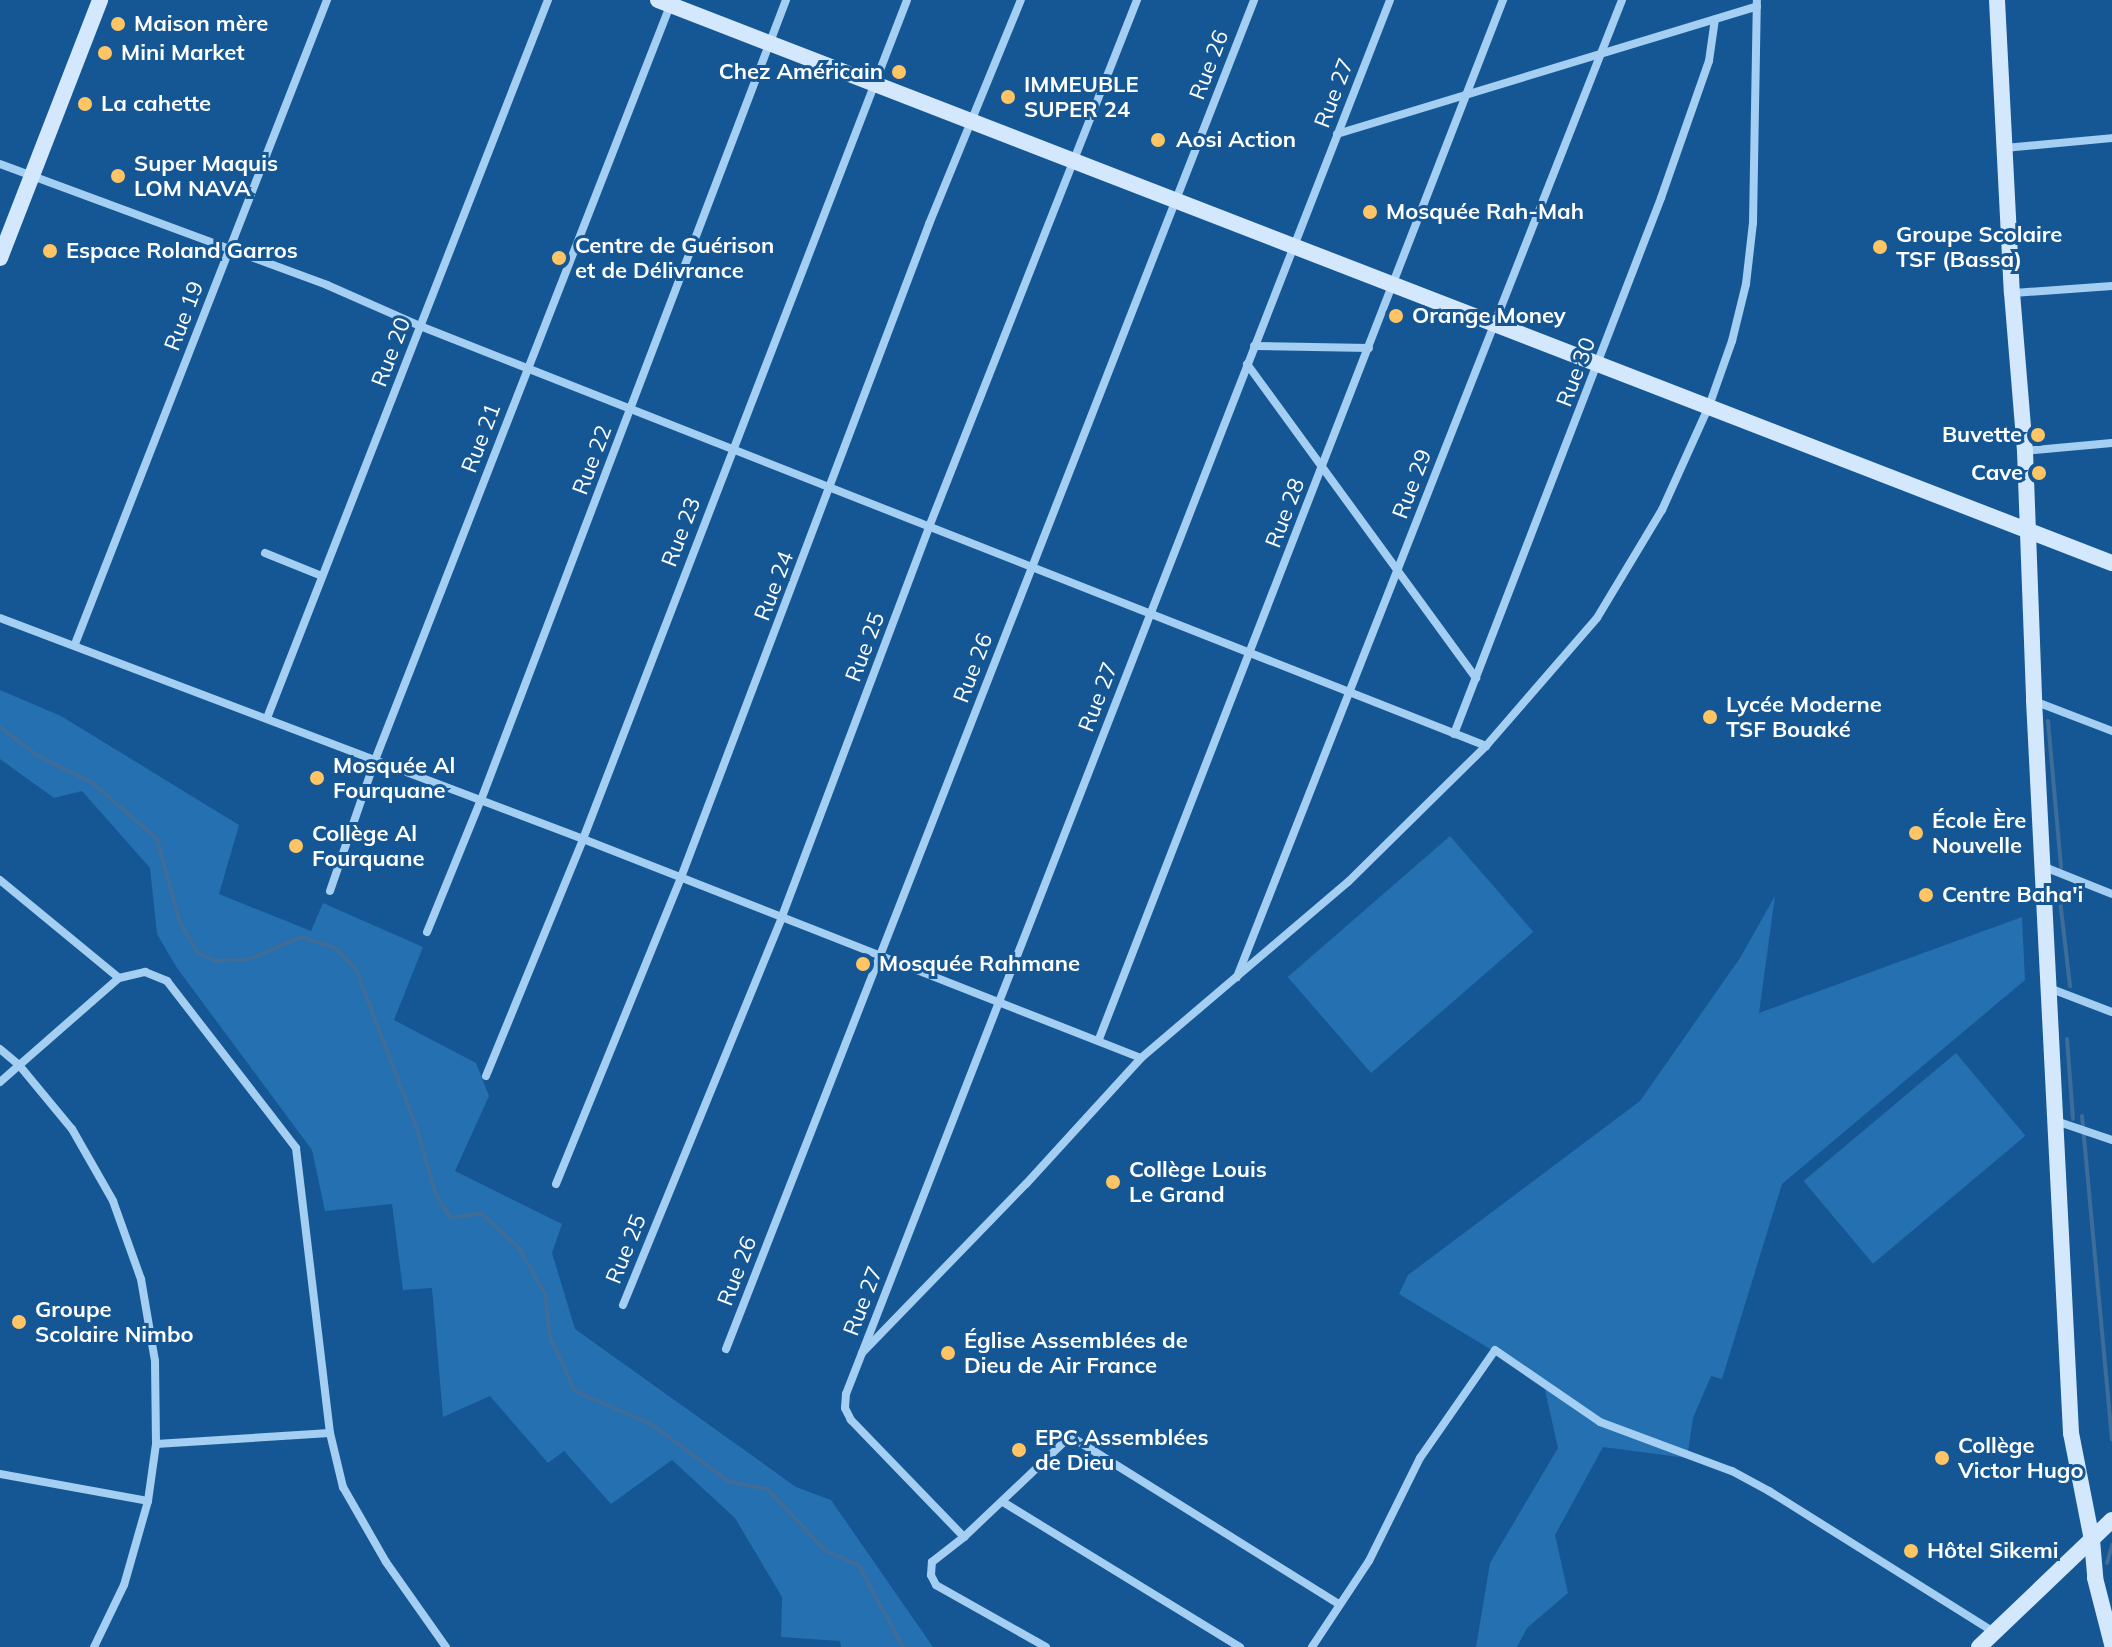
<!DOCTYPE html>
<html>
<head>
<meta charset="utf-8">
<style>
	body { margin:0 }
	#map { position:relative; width:2112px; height:1647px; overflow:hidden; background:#155794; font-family:Mulish,sans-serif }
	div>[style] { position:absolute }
	.green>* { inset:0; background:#2470b1; transform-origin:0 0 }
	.stream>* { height:4px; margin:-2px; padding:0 2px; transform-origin:2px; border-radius:2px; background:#3e6d9a }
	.street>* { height:8px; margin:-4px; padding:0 4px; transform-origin:4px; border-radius:4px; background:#a4cef2 }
	.secondary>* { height:16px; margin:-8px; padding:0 8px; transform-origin:8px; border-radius:8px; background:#d3e8fc }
	.dots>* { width:22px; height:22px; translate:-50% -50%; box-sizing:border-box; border:4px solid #155794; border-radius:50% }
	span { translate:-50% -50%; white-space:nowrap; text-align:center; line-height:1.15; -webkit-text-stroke:6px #155794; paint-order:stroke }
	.poi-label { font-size:22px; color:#fff; font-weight:700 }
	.left { translate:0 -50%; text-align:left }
	.right { translate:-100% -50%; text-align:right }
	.street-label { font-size:22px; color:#fff }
</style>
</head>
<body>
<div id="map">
	<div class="green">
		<i style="clip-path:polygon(0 690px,61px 716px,239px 825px,219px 894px,311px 931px,323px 903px,423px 947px,394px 1020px,476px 1063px,489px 1096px,455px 1171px,562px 1224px,552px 1253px,575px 1329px,796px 1487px,831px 1500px,933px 1647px,841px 1647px,840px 1641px,781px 1637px,782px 1597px,735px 1518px,672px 1460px,611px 1504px,564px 1451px,548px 1463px,490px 1396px,443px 1417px,432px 1288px,403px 1290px,392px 1204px,325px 1211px,312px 1150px,177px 968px,157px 934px,150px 868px,82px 791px,54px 798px,0 759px)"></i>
		<i style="left:1450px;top:836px;width:127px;height:215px;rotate:49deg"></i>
		<i style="clip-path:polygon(1775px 896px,1759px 1013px,2022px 917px,2025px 980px,1782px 1184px,1722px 1379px,1711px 1376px,1693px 1418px,1687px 1458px,1603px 1447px,1555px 1535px,1568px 1593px,1527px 1628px,1517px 1647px,1476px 1647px,1490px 1563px,1558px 1448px,1543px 1381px,1399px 1294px,1408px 1275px,1640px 1101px,1740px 958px)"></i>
		<i style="left:1956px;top:1053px;width:108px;height:199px;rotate:50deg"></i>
	</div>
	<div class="stream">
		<i style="left:2048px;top:721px;width:147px;rotate:84.9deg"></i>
		<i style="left:0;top:727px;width:48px;rotate:37.3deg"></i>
		<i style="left:38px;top:756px;width:61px;rotate:26.1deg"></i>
		<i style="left:93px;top:783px;width:85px;rotate:41.2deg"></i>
		<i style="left:157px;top:839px;width:87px;rotate:74.7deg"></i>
		<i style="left:180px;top:923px;width:35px;rotate:59deg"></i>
		<i style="left:198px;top:953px;width:20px;rotate:24deg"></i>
		<i style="left:216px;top:961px;width:34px;rotate:-3deg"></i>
		<i style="left:250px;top:959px;width:56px;rotate:-23.3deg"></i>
		<i style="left:301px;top:937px;width:36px;rotate:18deg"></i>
		<i style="left:335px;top:948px;width:30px;rotate:45deg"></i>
		<i style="left:356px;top:969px;width:174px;rotate:69.2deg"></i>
		<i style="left:418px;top:1132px;width:66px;rotate:74.1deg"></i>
		<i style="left:436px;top:1195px;width:27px;rotate:57deg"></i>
		<i style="left:451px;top:1218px;width:30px;rotate:-9deg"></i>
		<i style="left:481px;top:1213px;width:52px;rotate:42.6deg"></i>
		<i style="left:519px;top:1248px;width:53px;rotate:60.5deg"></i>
		<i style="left:545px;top:1294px;width:43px;rotate:83.4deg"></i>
		<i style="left:550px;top:1337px;width:60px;rotate:65.2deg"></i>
		<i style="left:575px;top:1391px;width:83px;rotate:23.5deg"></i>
		<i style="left:651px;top:1424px;width:96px;rotate:36.5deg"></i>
		<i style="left:728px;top:1481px;width:40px;rotate:12deg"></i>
		<i style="left:767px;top:1489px;width:86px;rotate:46.4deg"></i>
		<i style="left:826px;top:1551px;width:36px;rotate:24deg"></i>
		<i style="left:859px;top:1566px;width:92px;rotate:61.5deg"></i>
		<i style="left:2059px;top:891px;width:96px;rotate:83.4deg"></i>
		<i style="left:2061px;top:891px;width:9px;rotate:-6deg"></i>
		<i style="left:2067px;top:1039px;width:80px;rotate:85.7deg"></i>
		<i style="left:2082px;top:1116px;width:325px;rotate:84.7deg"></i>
		<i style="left:2107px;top:1563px;width:19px;rotate:-74deg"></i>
	</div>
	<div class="street">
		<i style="left:1337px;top:134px;width:439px;rotate:-16.9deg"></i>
		<i style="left:2005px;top:148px;width:107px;rotate:-5.3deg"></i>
		<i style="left:0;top:164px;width:349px;rotate:20.3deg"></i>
		<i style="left:327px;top:285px;width:102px;rotate:23.8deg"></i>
		<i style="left:420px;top:326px;width:1146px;rotate:21.5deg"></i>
		<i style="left:2013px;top:293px;width:99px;rotate:-4deg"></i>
		<i style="left:1254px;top:346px;width:115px;rotate:1deg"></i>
		<i style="left:1247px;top:364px;width:389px;rotate:53.9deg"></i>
		<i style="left:2025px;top:451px;width:87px;rotate:-5.3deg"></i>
		<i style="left:265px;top:553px;width:61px;rotate:22deg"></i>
		<i style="left:0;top:618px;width:623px;rotate:20.76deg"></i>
		<i style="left:583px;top:839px;width:599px;rotate:21.43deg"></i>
		<i style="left:75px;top:644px;width:692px;rotate:-68.63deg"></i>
		<i style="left:2034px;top:701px;width:84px;rotate:21deg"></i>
		<i style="left:267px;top:718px;width:771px;rotate:-68.63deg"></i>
		<i style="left:1454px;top:734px;width:575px;rotate:-68.88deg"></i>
		<i style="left:1661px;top:198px;width:145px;rotate:-70.7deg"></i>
		<i style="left:1709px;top:61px;width:42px;rotate:-81.9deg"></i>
		<i style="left:2042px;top:866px;width:75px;rotate:21.8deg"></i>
		<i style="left:0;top:880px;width:154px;rotate:39.5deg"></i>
		<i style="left:330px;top:891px;width:139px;rotate:-71deg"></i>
		<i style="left:375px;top:760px;width:813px;rotate:-68.64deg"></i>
		<i style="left:427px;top:932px;width:143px;rotate:-67.8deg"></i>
		<i style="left:481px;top:800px;width:856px;rotate:-69.13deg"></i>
		<i style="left:1237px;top:977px;width:1050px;rotate:-68.49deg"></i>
		<i style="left:2049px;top:988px;width:67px;rotate:20.9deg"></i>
		<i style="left:1099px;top:1039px;width:1115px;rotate:-68.75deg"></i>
		<i style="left:0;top:1049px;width:25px;rotate:40deg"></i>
		<i style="left:19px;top:1065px;width:83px;rotate:50.4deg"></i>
		<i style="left:72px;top:1129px;width:83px;rotate:60.3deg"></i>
		<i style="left:113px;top:1201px;width:83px;rotate:70.3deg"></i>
		<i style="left:141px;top:1279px;width:83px;rotate:80.3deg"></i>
		<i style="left:155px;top:1361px;width:83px;rotate:89.3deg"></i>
		<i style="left:156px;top:1444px;width:58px;rotate:98deg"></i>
		<i style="left:148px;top:1501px;width:87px;rotate:105.9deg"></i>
		<i style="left:124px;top:1585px;width:69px;rotate:115.8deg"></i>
		<i style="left:486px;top:1076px;width:256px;rotate:-67.7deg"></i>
		<i style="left:583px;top:839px;width:899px;rotate:-68.88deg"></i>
		<i style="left:0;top:1082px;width:158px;rotate:-41.2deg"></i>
		<i style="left:119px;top:978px;width:27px;rotate:-13deg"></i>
		<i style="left:145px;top:972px;width:24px;rotate:22deg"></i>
		<i style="left:167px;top:981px;width:211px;rotate:52.3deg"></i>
		<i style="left:296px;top:1148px;width:287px;rotate:83.2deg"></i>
		<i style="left:330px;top:1433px;width:56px;rotate:76.5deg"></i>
		<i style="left:343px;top:1487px;width:86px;rotate:60.2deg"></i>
		<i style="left:386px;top:1562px;width:104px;rotate:54.8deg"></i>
		<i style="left:2056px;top:1121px;width:59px;rotate:18.7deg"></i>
		<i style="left:556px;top:1184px;width:328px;rotate:-67.8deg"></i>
		<i style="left:680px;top:880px;width:702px;rotate:-69.21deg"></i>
		<i style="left:929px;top:224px;width:242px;rotate:-67.7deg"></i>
		<i style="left:623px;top:1305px;width:417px;rotate:-67.7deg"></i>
		<i style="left:781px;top:919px;width:419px;rotate:-69.3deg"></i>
		<i style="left:929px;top:527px;width:567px;rotate:-68.46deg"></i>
		<i style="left:726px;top:1349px;width:1449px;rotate:-68.62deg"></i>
		<i style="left:862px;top:1353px;width:235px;rotate:-45.9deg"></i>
		<i style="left:1026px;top:1184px;width:171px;rotate:-47.6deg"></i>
		<i style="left:1141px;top:1058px;width:272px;rotate:-40.4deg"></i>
		<i style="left:1348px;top:882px;width:194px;rotate:-44.6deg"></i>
		<i style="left:1486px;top:746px;width:169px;rotate:-49.1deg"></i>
		<i style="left:1597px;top:618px;width:126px;rotate:-59deg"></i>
		<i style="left:1662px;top:510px;width:114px;rotate:-65.7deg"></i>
		<i style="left:1709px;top:406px;width:69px;rotate:-70.5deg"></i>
		<i style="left:1732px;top:341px;width:59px;rotate:-76.2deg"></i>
		<i style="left:1746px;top:284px;width:61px;rotate:-83.5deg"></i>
		<i style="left:1753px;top:223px;width:223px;rotate:-89deg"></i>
		<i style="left:156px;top:1444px;width:174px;rotate:-3.6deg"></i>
		<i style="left:0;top:1474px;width:150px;rotate:10.3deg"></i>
		<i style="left:1003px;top:1502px;width:278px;rotate:31.5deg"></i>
		<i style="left:964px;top:1537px;width:163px;rotate:-134deg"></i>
		<i style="left:851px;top:1420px;width:13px;rotate:-117deg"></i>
		<i style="left:845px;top:1408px;width:14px;rotate:-86deg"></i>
		<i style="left:846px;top:1394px;width:1496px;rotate:-68.68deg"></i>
		<i style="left:1046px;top:1647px;width:126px;rotate:-150.6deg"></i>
		<i style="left:936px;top:1585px;width:11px;rotate:-117deg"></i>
		<i style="left:931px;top:1575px;width:13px;rotate:-86deg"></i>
		<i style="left:932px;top:1562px;width:41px;rotate:-38deg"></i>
		<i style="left:964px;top:1537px;width:137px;rotate:-43.5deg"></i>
		<i style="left:1063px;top:1443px;width:11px;rotate:-27deg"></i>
		<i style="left:1073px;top:1438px;width:314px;rotate:32deg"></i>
		<i style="left:1312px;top:1647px;width:103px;rotate:-56.5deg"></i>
		<i style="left:1369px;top:1561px;width:115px;rotate:-63.7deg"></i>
		<i style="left:1420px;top:1458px;width:131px;rotate:-55.2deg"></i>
		<i style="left:1495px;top:1350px;width:127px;rotate:34.4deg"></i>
		<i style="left:1600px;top:1422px;width:141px;rotate:20.4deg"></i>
		<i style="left:1732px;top:1471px;width:42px;rotate:28.4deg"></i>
		<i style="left:1769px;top:1491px;width:267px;rotate:32.1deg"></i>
	</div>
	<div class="secondary">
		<i style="left:658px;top:0;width:1559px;rotate:21.17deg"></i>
		<i style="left:1997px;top:0;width:293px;rotate:87.1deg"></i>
		<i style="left:2012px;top:293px;width:159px;rotate:85.3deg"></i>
		<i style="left:2025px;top:451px;width:249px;rotate:87.9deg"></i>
		<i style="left:2034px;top:700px;width:734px;rotate:87.11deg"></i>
		<i style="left:2071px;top:1433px;width:109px;rotate:78.9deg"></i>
		<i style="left:2092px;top:1540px;width:38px;rotate:85deg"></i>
		<i style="left:2095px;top:1578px;width:68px;rotate:75.6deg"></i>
		<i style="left:0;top:258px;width:277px;rotate:-68.8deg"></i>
		<i style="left:1979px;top:1647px;width:184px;rotate:-43.7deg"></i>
	</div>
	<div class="dots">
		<i style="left:118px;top:24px;background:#ffc565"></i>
		<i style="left:105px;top:53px;background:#ffc565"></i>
		<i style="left:899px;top:72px;background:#ffc565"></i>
		<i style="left:1008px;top:97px;background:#ffc565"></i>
		<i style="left:85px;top:104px;background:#ffc565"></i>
		<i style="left:1158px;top:140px;background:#ffc565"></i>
		<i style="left:118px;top:176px;background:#ffc565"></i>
		<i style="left:1370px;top:212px;background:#ffc565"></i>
		<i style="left:1880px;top:247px;background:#ffc565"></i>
		<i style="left:50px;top:251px;background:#ffc565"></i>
		<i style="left:559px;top:258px;background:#ffc565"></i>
		<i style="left:1396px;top:316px;background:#ffc565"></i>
		<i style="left:2038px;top:435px;background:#ffc565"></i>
		<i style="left:2039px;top:473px;background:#ffc565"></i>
		<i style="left:1710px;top:717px;background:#ffc565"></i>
		<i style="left:317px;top:778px;background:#ffc565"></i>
		<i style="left:1916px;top:833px;background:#ffc565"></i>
		<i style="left:296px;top:846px;background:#ffc565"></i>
		<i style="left:1926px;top:895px;background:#ffc565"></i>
		<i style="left:863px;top:964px;background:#ffc565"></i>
		<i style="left:1113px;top:1182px;background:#ffc565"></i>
		<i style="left:19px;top:1322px;background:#ffc565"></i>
		<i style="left:948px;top:1353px;background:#ffc565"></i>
		<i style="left:1019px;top:1450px;background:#ffc565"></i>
		<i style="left:1942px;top:1458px;background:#ffc565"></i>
		<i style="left:1911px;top:1551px;background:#ffc565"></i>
	</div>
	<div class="poi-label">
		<span class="left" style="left:134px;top:24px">Maison mère</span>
		<span class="left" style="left:121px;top:53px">Mini Market</span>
		<span class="right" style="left:883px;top:72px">Chez Américain</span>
		<span class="left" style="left:1024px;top:97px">IMMEUBLE<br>SUPER 24</span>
		<span class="left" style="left:101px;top:104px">La cahette</span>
		<span class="left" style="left:1176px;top:140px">Aosi Action</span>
		<span class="left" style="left:134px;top:176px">Super Maquis<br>LOM NAVA</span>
		<span class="left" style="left:1386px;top:212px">Mosquée Rah-Mah</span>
		<span class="left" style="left:1896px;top:247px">Groupe Scolaire<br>TSF (Bassa)</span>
		<span class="left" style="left:575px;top:258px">Centre de Guérison<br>et de Délivrance</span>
		<span class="left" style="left:66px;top:251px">Espace Roland Garros</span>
		<span class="left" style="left:1412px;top:316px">Orange Money</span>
		<span class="right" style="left:2022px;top:435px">Buvette</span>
		<span class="right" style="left:2023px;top:473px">Cave</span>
		<span class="left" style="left:1726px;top:717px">Lycée Moderne<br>TSF Bouaké</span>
		<span class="left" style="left:333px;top:778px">Mosquée Al<br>Fourquane</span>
		<span class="left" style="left:1932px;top:833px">École Ère<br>Nouvelle</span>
		<span class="left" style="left:312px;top:846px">Collège Al<br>Fourquane</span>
		<span class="left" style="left:1942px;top:895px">Centre Baha'i</span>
		<span class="left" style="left:879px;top:964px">Mosquée Rahmane</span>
		<span class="left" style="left:1129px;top:1182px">Collège Louis<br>Le Grand</span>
		<span class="left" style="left:35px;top:1322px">Groupe<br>Scolaire Nimbo</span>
		<span class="left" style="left:964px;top:1353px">Église Assemblées de<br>Dieu de Air France</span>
		<span class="left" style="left:1035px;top:1450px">EPC Assemblées<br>de Dieu</span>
		<span class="left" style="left:1958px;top:1458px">Collège<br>Victor Hugo</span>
		<span class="left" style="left:1927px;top:1551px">Hôtel Sikemi</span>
	</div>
	<div class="street-label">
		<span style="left:1209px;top:65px;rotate:-69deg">Rue 26</span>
		<span style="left:1334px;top:93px;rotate:-69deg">Rue 27</span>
		<span style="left:184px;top:316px;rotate:-69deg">Rue 19</span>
		<span style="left:391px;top:352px;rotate:-69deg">Rue 20</span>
		<span style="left:1576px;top:372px;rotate:-69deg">Rue 30</span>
		<span style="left:481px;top:438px;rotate:-69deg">Rue 21</span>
		<span style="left:592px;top:460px;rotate:-69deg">Rue 22</span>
		<span style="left:1412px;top:484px;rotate:-69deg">Rue 29</span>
		<span style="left:1285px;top:513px;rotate:-69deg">Rue 28</span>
		<span style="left:681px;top:532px;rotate:-69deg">Rue 23</span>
		<span style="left:774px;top:586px;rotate:-69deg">Rue 24</span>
		<span style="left:865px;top:647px;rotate:-69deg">Rue 25</span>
		<span style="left:973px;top:668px;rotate:-69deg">Rue 26</span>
		<span style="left:1098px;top:697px;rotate:-69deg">Rue 27</span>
		<span style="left:626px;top:1249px;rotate:-68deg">Rue 25</span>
		<span style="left:737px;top:1271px;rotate:-69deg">Rue 26</span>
		<span style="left:863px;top:1301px;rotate:-69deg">Rue 27</span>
	</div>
</div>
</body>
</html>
